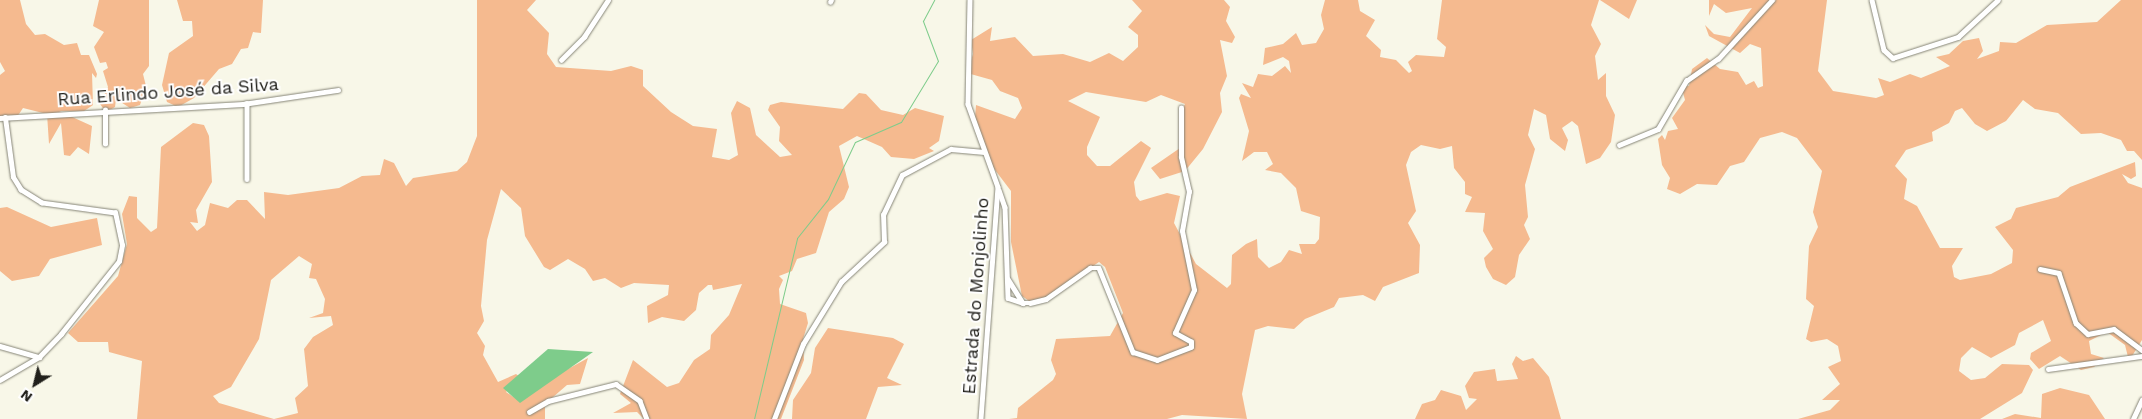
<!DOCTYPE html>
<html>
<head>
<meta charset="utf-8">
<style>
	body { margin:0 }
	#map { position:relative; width:2142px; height:419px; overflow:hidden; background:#f8f7e8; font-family:"Work Sans",sans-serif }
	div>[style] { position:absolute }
	.green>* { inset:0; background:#f5ba8f }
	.water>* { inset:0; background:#7ecc8b }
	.stream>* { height:1px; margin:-0.5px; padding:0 0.5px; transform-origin:0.5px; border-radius:0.5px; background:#7ecc8b }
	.roads { filter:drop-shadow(0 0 1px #868577) drop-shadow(0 0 1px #868577) }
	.minor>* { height:4.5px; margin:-2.25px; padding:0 2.25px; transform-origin:2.25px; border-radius:2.25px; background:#fff }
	span { translate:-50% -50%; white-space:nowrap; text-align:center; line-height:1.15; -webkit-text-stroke:4px #fff; paint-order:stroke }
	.street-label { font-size:18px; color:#21201b }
	.north { position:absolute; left:10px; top:359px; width:50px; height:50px; -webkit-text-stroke:4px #fff; paint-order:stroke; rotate:216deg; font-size:14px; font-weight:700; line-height:20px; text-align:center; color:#21201b }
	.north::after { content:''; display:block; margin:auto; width:18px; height:22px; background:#21201b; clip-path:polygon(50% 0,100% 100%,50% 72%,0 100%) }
</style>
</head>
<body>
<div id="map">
	<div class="green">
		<i style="clip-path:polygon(0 0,20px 0,26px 24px,35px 35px,45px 34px,64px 45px,77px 43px,81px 55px,89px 55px,97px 74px,96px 78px,92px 73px,93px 105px,84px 111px,59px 111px,92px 126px,89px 154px,78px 147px,70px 156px,64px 155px,61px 123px,49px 144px,47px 114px,23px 108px,17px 117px,0 117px,0 75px,5px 71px,0 62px)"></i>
		<i style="clip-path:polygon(99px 0,149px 0,149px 66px,143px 74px,146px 86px,140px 105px,130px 108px,116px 99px,115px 107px,106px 112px,100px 104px,108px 87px,103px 71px,108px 68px,106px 62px,100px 63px,94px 47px,104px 32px,93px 26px)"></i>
		<i style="clip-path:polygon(177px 0,263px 0,261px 33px,253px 32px,248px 48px,241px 49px,232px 64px,219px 69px,194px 98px,178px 107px,167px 102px,162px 85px,169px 53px,193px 36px,192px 21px,183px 21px)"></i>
		<i style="clip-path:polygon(evenodd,477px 0,536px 0,527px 10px,549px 33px,547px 54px,556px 67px,611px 71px,631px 66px,643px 70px,643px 86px,671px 112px,693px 126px,717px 129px,712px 157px,729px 160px,738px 155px,731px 113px,737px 101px,750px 108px,756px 135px,780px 157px,792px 155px,779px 141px,780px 127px,768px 110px,770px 105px,781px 102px,843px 109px,859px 93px,866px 94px,881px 110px,903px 115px,915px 108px,944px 116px,939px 141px,929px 148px,934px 151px,914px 159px,891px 157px,882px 147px,857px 136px,839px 146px,849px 187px,844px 199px,829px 212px,816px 253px,797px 259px,792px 271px,779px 276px,783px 280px,779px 289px,780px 304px,806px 313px,808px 323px,803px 339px,804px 360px,781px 419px,644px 419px,637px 412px,613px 413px,631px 403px,620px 394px,633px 360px,667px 387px,679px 383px,694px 360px,710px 349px,711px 335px,729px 315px,742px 284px,713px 290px,712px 285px,708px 285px,699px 293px,696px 310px,684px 321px,662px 317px,648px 323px,647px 306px,668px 295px,669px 285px,634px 283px,621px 288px,605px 278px,593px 281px,585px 269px,568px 259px,550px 270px,544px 267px,525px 236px,521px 208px,501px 189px,487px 240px,481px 306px,484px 321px,477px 333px,485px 346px,483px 355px,498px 382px,516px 374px,520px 377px,506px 392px,515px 398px,588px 358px,580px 384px,567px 385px,545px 404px,545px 419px,137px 419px,142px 361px,109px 352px,108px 342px,78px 342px,68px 333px,118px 276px,127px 244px,122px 214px,129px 196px,137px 197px,137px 218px,151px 232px,157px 228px,161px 147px,193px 123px,204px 125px,209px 136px,212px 182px,196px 210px,198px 223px,190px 222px,197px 231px,205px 225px,210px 203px,228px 208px,237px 200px,247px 200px,265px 219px,264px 192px,288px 195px,339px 188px,362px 176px,380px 175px,384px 159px,394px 163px,406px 186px,413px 178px,457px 171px,467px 162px,477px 136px,477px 0,299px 256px,312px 264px,309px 278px,316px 279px,325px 299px,323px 313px,309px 318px,331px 316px,333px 325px,313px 337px,304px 349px,308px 386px,295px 398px,298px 413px,274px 419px,219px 403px,213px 396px,231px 387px,259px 339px,271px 280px,299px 256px)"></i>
		<i style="clip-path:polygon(1132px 0,1224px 0,1230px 7px,1226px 21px,1235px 37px,1232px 43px,1220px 40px,1227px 76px,1220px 93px,1222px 112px,1203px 149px,1185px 171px,1160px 179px,1151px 168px,1180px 148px,1184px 136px,1179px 115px,1185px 104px,1161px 95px,1146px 102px,1086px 92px,1068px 101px,1100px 117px,1087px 147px,1087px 155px,1097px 166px,1110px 166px,1141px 141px,1151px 148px,1134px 182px,1136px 196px,1140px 201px,1167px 193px,1180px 196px,1174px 223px,1196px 264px,1227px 288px,1231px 284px,1232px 255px,1246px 244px,1257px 239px,1258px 257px,1269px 268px,1281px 262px,1289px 250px,1302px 254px,1299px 244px,1315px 244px,1319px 239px,1320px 217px,1301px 211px,1296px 188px,1281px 173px,1265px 170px,1273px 164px,1267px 152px,1254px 152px,1242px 161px,1249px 131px,1239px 98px,1241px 94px,1251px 98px,1242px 83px,1253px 87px,1258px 74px,1272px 76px,1285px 66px,1291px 73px,1289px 61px,1283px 57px,1263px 65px,1265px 48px,1283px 44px,1296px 33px,1302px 45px,1316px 43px,1324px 29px,1321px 15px,1325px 0,1358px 0,1360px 11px,1375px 20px,1366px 36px,1381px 50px,1380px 57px,1396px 60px,1409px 73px,1412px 71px,1408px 62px,1416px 55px,1444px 57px,1446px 47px,1437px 39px,1442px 0,1599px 0,1591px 25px,1601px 44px,1595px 56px,1598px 80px,1606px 73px,1606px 96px,1615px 115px,1611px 142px,1600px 158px,1586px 164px,1578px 126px,1572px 121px,1562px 128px,1568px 140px,1565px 151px,1550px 139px,1546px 115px,1534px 109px,1528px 135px,1535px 149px,1525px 185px,1528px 217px,1524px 225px,1530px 239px,1519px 255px,1515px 277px,1506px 285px,1493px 279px,1486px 267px,1484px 258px,1493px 249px,1483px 231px,1485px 213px,1465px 212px,1472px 197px,1465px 194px,1465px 182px,1454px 168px,1452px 146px,1440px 149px,1421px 145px,1411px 152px,1406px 165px,1416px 211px,1408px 223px,1420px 245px,1419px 273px,1383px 287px,1375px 301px,1363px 295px,1339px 298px,1334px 307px,1305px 319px,1294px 329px,1268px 326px,1255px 330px,1242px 394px,1247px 419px,1182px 415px,1167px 419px,1009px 419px,1017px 418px,1018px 408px,1053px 380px,1056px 374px,1051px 360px,1056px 339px,1110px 336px,1123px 313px,1105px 267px,1099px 262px,1046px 298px,1029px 301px,1022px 296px,1011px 242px,1011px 191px,992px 166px,975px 118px,976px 105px,1015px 119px,1022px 108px,1018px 98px,1000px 91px,992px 80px,967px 73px,973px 54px,971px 40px,992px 27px,990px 41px,1015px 37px,1033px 56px,1063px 54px,1090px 62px,1109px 53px,1123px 61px,1138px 47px,1138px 35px,1128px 27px,1142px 11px)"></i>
		<i style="clip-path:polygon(1600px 0,1637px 0,1629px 19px)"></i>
		<i style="clip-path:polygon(1709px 0,1827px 0,1818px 71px,1833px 91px,1876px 98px,1884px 95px,1878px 78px,1890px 82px,1910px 74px,1921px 78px,1950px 66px,1936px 57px,1949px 54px,1963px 41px,1979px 38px,1983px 51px,1977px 59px,1999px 51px,2000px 42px,2016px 43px,2047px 25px,2097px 22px,2121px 0,2142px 0,2142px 160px,2134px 151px,2127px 151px,2121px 140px,2101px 133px,2081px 134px,2058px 113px,2035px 109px,2023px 100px,2006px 121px,1987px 131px,1975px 124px,1962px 108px,1955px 111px,1949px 123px,1932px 132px,1933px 141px,1906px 150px,1895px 166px,1907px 179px,1904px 199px,1917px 206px,1940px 248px,1963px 248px,1952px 266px,1954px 277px,1960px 280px,1991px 274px,2012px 263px,2013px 250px,1995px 227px,2011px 219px,2016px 208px,2058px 197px,2070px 187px,2135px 162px,2136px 176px,2131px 179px,2122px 174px,2128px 183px,2142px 188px,2142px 340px,2129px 361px,2125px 345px,2107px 332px,2089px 341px,2091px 354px,2104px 358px,2094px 367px,2081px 370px,2060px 356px,2039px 369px,2030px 359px,2031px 353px,2051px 341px,2043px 320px,2019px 333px,2015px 345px,1991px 358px,1972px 347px,1961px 358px,1959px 371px,1971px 380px,1985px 378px,2002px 364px,2029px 365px,2033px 370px,2022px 393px,1980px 419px,1798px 419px,1830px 410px,1840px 400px,1822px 400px,1840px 384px,1828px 367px,1841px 361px,1838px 346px,1827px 339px,1811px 342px,1806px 339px,1814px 306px,1806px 299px,1809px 246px,1818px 227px,1813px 212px,1822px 171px,1797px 138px,1782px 132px,1760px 138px,1744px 162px,1730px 166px,1717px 185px,1697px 184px,1680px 194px,1667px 189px,1670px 178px,1662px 165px,1658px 139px,1662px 135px,1665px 140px,1668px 131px,1678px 129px,1672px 118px,1685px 100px,1681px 85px,1689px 86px,1692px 69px,1707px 58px,1720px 69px,1738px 72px,1746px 85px,1754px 81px,1758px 88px,1763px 86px,1761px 48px,1750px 44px,1740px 53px,1709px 36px,1705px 25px,1714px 34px,1730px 37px,1752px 8px,1726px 13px,1714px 4px,1709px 16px)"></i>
		<i style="clip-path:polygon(7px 207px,51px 227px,97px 218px,102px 245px,50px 259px,39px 276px,12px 281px,0 271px,0 208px)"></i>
		<i style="clip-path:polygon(828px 328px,893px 338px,904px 344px,887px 378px,902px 385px,878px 387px,866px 419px,792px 419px,793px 400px,811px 373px,815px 348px)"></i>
		<i style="clip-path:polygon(1516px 356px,1523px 361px,1533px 358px,1549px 377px,1561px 419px,1415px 419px,1422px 404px,1435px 400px,1441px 390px,1461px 396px,1466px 410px,1477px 399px,1469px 398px,1465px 386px,1474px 372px,1495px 369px,1497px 381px,1518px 379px,1512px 364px)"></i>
		<i style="clip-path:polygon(2060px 388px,2089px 395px,2105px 419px,2002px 419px,2015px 414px,2041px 418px,2042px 394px)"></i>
	</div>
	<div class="water">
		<i style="clip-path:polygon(548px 349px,593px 352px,520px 403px,503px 388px)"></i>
	</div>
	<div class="stream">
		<i style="left:754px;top:419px;width:186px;rotate:-76.6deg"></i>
		<i style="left:797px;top:238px;width:50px;rotate:-51.5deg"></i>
		<i style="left:828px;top:199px;width:63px;rotate:-64.7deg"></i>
		<i style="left:855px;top:142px;width:50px;rotate:-23.5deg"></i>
		<i style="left:901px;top:122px;width:71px;rotate:-58.8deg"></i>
		<i style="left:938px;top:61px;width:43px;rotate:-110.6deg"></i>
		<i style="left:923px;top:21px;width:24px;rotate:-62deg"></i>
	</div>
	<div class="roads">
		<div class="minor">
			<i style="left:970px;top:0;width:104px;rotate:91.1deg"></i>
			<i style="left:968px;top:104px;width:88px;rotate:70.1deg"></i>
			<i style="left:998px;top:187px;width:233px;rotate:94.2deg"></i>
			<i style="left:1872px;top:0;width:51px;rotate:76.5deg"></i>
			<i style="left:1884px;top:50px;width:12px;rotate:42deg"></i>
			<i style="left:1893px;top:58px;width:68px;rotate:-17.9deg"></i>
			<i style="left:1958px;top:37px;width:54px;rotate:-42.8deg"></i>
			<i style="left:830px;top:2px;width:2px;rotate:-63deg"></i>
			<i style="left:561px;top:60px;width:33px;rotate:-45deg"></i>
			<i style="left:584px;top:37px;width:44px;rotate:-57deg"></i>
			<i style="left:247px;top:103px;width:76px;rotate:90deg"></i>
			<i style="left:0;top:118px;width:243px;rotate:-3.3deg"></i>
			<i style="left:243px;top:104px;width:96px;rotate:-8.4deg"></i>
			<i style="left:105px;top:144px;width:34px;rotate:-90deg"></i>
			<i style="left:1619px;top:145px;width:42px;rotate:-22.3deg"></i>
			<i style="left:1658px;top:129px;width:56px;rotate:-59.7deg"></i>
			<i style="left:1686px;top:81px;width:39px;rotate:-35deg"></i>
			<i style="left:1718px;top:59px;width:80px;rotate:-47.5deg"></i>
			<i style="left:999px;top:190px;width:18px;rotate:71deg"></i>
			<i style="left:1005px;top:207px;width:91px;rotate:88.1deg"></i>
			<i style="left:1008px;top:298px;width:16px;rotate:18deg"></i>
			<i style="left:2040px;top:269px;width:19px;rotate:12deg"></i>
			<i style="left:2059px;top:273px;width:53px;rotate:71.2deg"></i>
			<i style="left:2076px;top:323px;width:16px;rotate:43deg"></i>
			<i style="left:2088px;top:334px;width:26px;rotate:-11deg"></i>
			<i style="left:2114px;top:329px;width:35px;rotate:37deg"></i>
			<i style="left:1008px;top:279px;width:28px;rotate:58deg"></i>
			<i style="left:1023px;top:303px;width:7px"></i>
			<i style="left:1030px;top:303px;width:16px;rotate:-14deg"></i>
			<i style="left:1046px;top:299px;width:54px;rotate:-35.2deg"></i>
			<i style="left:1090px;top:268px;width:9px"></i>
			<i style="left:1099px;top:268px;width:91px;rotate:68deg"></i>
			<i style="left:1133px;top:352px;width:25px;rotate:18deg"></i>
			<i style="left:1157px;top:360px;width:36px;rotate:-21deg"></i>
			<i style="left:1191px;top:347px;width:5px;rotate:-90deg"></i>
			<i style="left:1191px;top:342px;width:18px;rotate:-151deg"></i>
			<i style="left:1175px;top:333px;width:47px;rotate:-66.2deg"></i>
			<i style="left:1194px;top:290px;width:60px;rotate:-101.5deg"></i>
			<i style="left:1182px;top:231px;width:40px;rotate:-80deg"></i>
			<i style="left:1189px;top:192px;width:36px;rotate:-103deg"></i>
			<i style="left:1181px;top:157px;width:49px;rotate:-90deg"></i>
			<i style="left:0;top:346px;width:41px;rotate:15.8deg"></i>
			<i style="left:2048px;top:369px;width:95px;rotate:-7.9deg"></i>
			<i style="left:0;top:380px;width:45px;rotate:-30.5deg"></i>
			<i style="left:39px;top:357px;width:32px;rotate:-46deg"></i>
			<i style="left:61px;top:334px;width:93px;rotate:-51.5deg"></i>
			<i style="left:119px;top:261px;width:16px;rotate:-79deg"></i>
			<i style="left:122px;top:245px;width:33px;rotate:-102deg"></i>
			<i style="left:115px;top:213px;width:74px;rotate:-172.2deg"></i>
			<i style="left:42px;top:203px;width:25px;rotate:-148deg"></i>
			<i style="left:21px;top:190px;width:15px;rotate:-122deg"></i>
			<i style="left:13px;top:177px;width:60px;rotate:-97.7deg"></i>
			<i style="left:529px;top:412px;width:22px;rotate:-30deg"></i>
			<i style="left:548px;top:401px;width:70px;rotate:-14deg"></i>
			<i style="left:616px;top:384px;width:29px;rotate:35deg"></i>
			<i style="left:640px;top:401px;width:19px;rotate:69deg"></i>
			<i style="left:774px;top:419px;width:80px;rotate:-68.9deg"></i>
			<i style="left:803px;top:344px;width:73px;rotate:-58.5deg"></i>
			<i style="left:841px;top:282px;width:59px;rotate:-42.9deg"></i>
			<i style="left:884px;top:242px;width:27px;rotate:-92deg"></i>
			<i style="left:883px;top:215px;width:44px;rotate:-64.6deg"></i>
			<i style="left:902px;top:175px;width:55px;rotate:-28deg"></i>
			<i style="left:951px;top:149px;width:33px;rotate:5deg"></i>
			<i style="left:2133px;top:419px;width:21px;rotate:-65deg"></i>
		</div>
	</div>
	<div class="street-label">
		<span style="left:168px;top:92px;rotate:-4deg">Rua Erlindo José da Silva</span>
		<span style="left:976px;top:296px;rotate:-86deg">Estrada do Monjolinho</span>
	</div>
	<div class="north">N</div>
</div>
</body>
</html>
